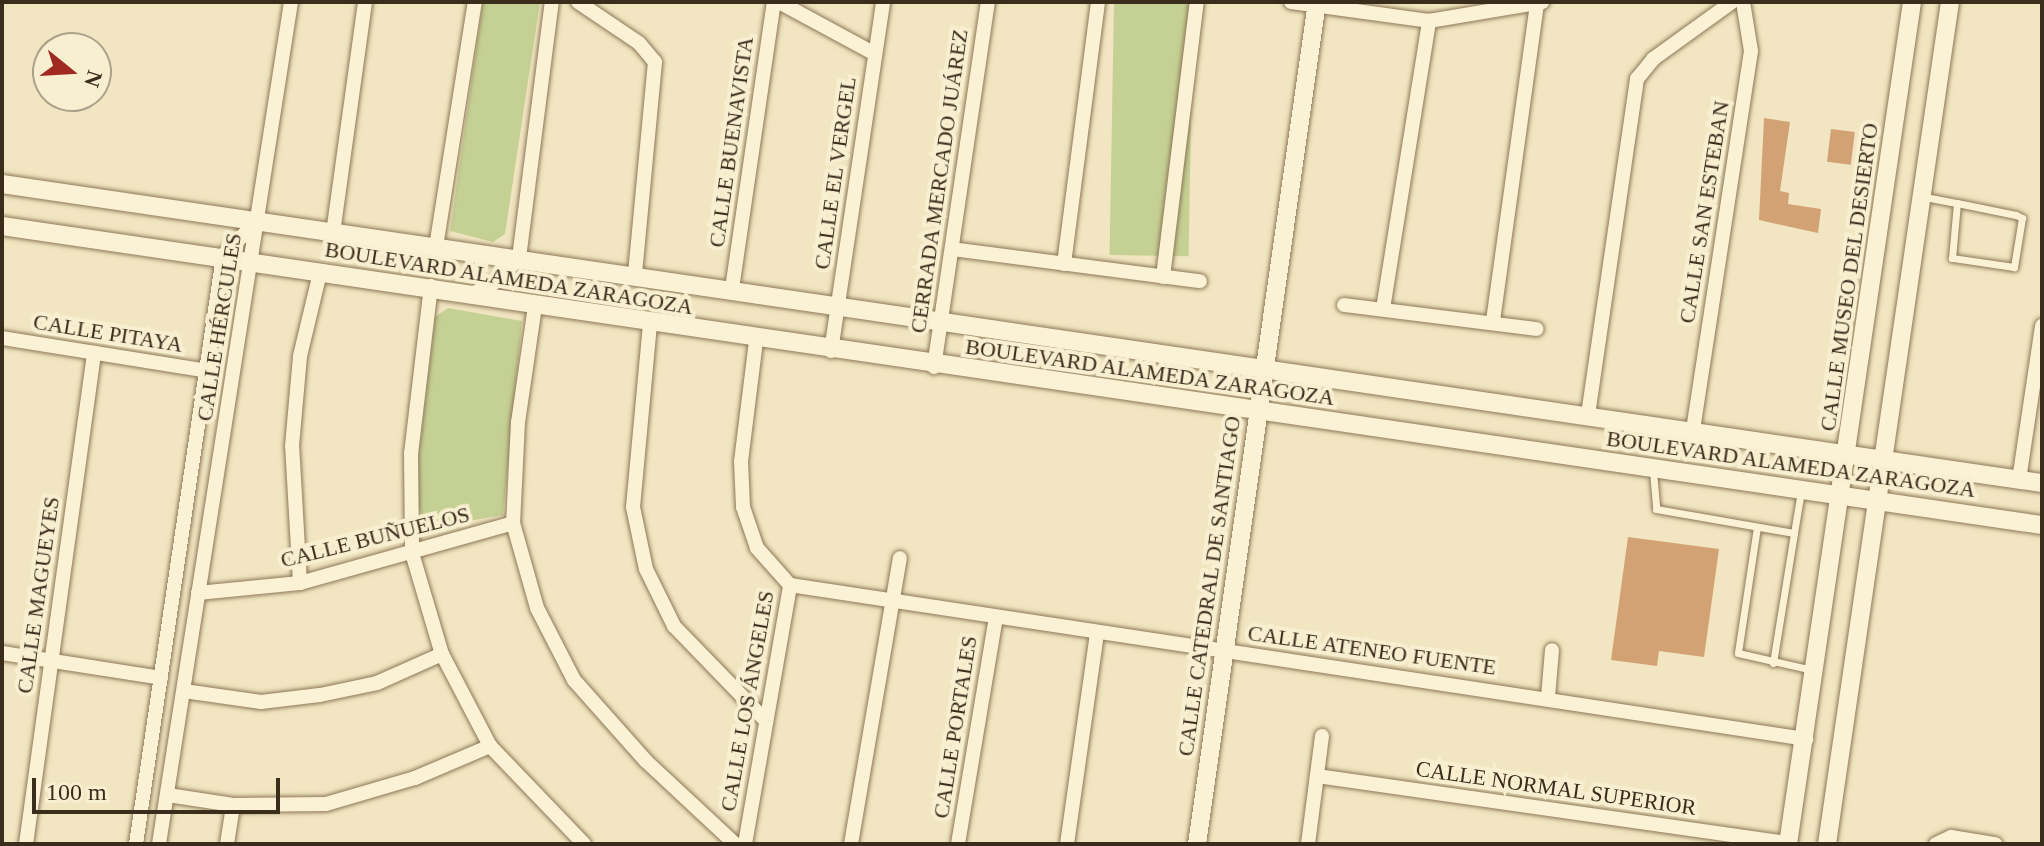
<!DOCTYPE html>
<html>
<head>
<meta charset="utf-8">
<style>
	body { margin:0 }
	#map { position:relative; width:2044px; height:846px; overflow:hidden; background:#f1e6c1; font-family:Georgia,serif }
	div>[style] { position:absolute }
	.green>* { inset:0; background:#c5d094; transform-origin:0 0 }
	.building>* { inset:0; background:#d3a274; transform-origin:0 0 }
	.roads { filter:drop-shadow(0 0 2px #8c7757) drop-shadow(0 0 2px #8c7757) }
	.service>* { height:7px; margin:-3.5px; padding:0 3.5px; transform-origin:3.5px; border-radius:3.5px; background:#fbf2d5 }
	.minor>* { height:14px; margin:-7px; padding:0 7px; transform-origin:7px; border-radius:7px; background:#fbf2d5 }
	.tertiary>* { height:18px; margin:-9px; padding:0 9px; transform-origin:9px; border-radius:9px; background:#fbf2d5 }
	span { translate:-50% -50%; white-space:nowrap; text-align:center; line-height:1.15; -webkit-text-stroke:8px #f8efd1; paint-order:stroke }
	.street-label { font-size:22px; color:#3b2d1c }
	.frame { position:absolute; inset:0; border:4px solid #3b2d1c; pointer-events:none }
	.north { position:absolute; left:32px; top:32px; width:80px; height:80px; box-sizing:border-box; background:#f8efd1; border:2px solid #aca189; border-radius:50%; rotate:108deg; font-size:22px; font-weight:700; line-height:32px; text-align:center; color:#3b2d1c }
	.north::after { content:''; display:block; margin:auto; width:28px; height:36px; background:#a02922; clip-path:polygon(50% 0,100% 100%,50% 72%,0 100%) }
	.scale { position:absolute; left:32px; top:778px; width:248px; height:36px; box-sizing:border-box; border:4px solid #3b2d1c; border-top:0; padding-left:10px; font-size:24px; line-height:28px; white-space:nowrap; color:#3b2d1c; -webkit-text-stroke:6px #f8efd1; paint-order:stroke }
</style>
</head>
<body>
<div id="map">
	<div class="green">
		<i style="clip-path:polygon(483px 2px,540px 2px,505px 234px,493px 242px,450px 231px)"></i>
		<i style="left:1114px;top:2px;width:79px;height:253px;rotate:1deg"></i>
		<i style="clip-path:polygon(448px 308px,522px 321px,503px 515px,428px 528px,414px 497px,435px 317px)"></i>
	</div>
	<div class="building">
		<i style="clip-path:polygon(1764px 118px,1790px 122px,1780px 191px,1789px 193px,1788px 204px,1821px 209px,1818px 233px,1759px 220px)"></i>
		<i style="left:1831px;top:129px;width:24px;height:33px;rotate:7deg"></i>
		<i style="clip-path:polygon(1628px 537px,1719px 549px,1704px 657px,1659px 651px,1657px 666px,1611px 660px)"></i>
	</div>
	<div class="roads">
		<div class="service">
			<i style="left:1925px;top:197px;width:33px;rotate:11deg"></i>
			<i style="left:1957px;top:203px;width:60px;rotate:11.5deg"></i>
			<i style="left:2016px;top:215px;width:7px;rotate:27deg"></i>
			<i style="left:2022px;top:218px;width:50px;rotate:99.3deg"></i>
			<i style="left:2014px;top:267px;width:63px;rotate:-171.7deg"></i>
			<i style="left:1952px;top:258px;width:55px;rotate:-84.8deg"></i>
			<i style="left:1653px;top:471px;width:38px;rotate:85deg"></i>
			<i style="left:1656px;top:509px;width:140px;rotate:9.9deg"></i>
			<i style="left:1794px;top:533px;width:43px;rotate:-80.5deg"></i>
			<i style="left:1757px;top:527px;width:127px;rotate:98.6deg"></i>
			<i style="left:1738px;top:653px;width:77px;rotate:12.8deg"></i>
			<i style="left:1773px;top:663px;width:132px;rotate:-80.8deg"></i>
		</div>
		<div class="minor">
			<i style="left:578px;top:2px;width:73px;rotate:33.9deg"></i>
			<i style="left:639px;top:43px;width:25px;rotate:50deg"></i>
			<i style="left:655px;top:62px;width:213px;rotate:95.4deg"></i>
			<i style="left:779px;top:2px;width:109px;rotate:28.4deg"></i>
			<i style="left:1291px;top:2px;width:139px;rotate:7.8deg"></i>
			<i style="left:1429px;top:21px;width:115px;rotate:-9.5deg"></i>
			<i style="left:333px;top:233px;width:233px;rotate:-82.1deg"></i>
			<i style="left:436px;top:247px;width:248px;rotate:-81deg"></i>
			<i style="left:952px;top:249px;width:250px;rotate:7.4deg"></i>
			<i style="left:1064px;top:264px;width:264px;rotate:-82.6deg"></i>
			<i style="left:1163px;top:277px;width:277px;rotate:-83deg"></i>
			<i style="left:431px;top:286px;width:168px;rotate:96.8deg"></i>
			<i style="left:411px;top:453px;width:100px;rotate:89.4deg"></i>
			<i style="left:412px;top:553px;width:105px;rotate:73.5deg"></i>
			<i style="left:442px;top:654px;width:104px;rotate:62.4deg"></i>
			<i style="left:490px;top:746px;width:136px;rotate:46.2deg"></i>
			<i style="left:732px;top:289px;width:290px;rotate:-81.7deg"></i>
			<i style="left:472px;top:294px;width:28px;rotate:-27deg"></i>
			<i style="left:497px;top:281px;width:32px;rotate:-46deg"></i>
			<i style="left:519px;top:258px;width:258px;rotate:-82.7deg"></i>
			<i style="left:1344px;top:305px;width:194px;rotate:7.1deg"></i>
			<i style="left:535px;top:306px;width:117px;rotate:98.3deg"></i>
			<i style="left:518px;top:422px;width:101px;rotate:92.8deg"></i>
			<i style="left:513px;top:523px;width:88px;rotate:74.2deg"></i>
			<i style="left:537px;top:608px;width:81px;rotate:62.8deg"></i>
			<i style="left:574px;top:680px;width:108px;rotate:48.4deg"></i>
			<i style="left:646px;top:761px;width:122px;rotate:43deg"></i>
			<i style="left:1383px;top:309px;width:292px;rotate:-80.9deg"></i>
			<i style="left:1493px;top:321px;width:319px;rotate:-82.1deg"></i>
			<i style="left:650px;top:324px;width:184px;rotate:95.3deg"></i>
			<i style="left:633px;top:507px;width:63px;rotate:78.2deg"></i>
			<i style="left:646px;top:569px;width:64px;rotate:63.8deg"></i>
			<i style="left:674px;top:626px;width:131px;rotate:45.9deg"></i>
			<i style="left:2px;top:338px;width:209px;rotate:9.1deg"></i>
			<i style="left:756px;top:341px;width:121px;rotate:97.1deg"></i>
			<i style="left:741px;top:461px;width:46px;rotate:87.5deg"></i>
			<i style="left:743px;top:507px;width:43px;rotate:71.1deg"></i>
			<i style="left:757px;top:548px;width:50px;rotate:48.3deg"></i>
			<i style="left:831px;top:351px;width:353px;rotate:-81.5deg"></i>
			<i style="left:934px;top:367px;width:369px;rotate:-81.6deg"></i>
			<i style="left:1588px;top:415px;width:340px;rotate:-81.7deg"></i>
			<i style="left:1637px;top:79px;width:26px;rotate:-51deg"></i>
			<i style="left:1653px;top:59px;width:97px;rotate:-35.8deg"></i>
			<i style="left:1693px;top:430px;width:383px;rotate:-81.3deg"></i>
			<i style="left:1751px;top:51px;width:50px;rotate:-99.3deg"></i>
			<i style="left:2019px;top:480px;width:156px;rotate:-81.5deg"></i>
			<i style="left:300px;top:583px;width:137px;rotate:-93.3deg"></i>
			<i style="left:292px;top:446px;width:90px;rotate:-84.9deg"></i>
			<i style="left:300px;top:356px;width:85px;rotate:-76.5deg"></i>
			<i style="left:790px;top:585px;width:1028px;rotate:8.62deg"></i>
			<i style="left:198px;top:593px;width:102px;rotate:-5.6deg"></i>
			<i style="left:300px;top:583px;width:221px;rotate:-15.7deg"></i>
			<i style="left:2px;top:653px;width:161px;rotate:8.9deg"></i>
			<i style="left:184px;top:691px;width:78px;rotate:8.1deg"></i>
			<i style="left:261px;top:702px;width:59px;rotate:-6.8deg"></i>
			<i style="left:320px;top:695px;width:58px;rotate:-11.9deg"></i>
			<i style="left:377px;top:683px;width:71px;rotate:-24deg"></i>
			<i style="left:1548px;top:697px;width:47px;rotate:-85.1deg"></i>
			<i style="left:1317px;top:776px;width:476px;rotate:8.1deg"></i>
			<i style="left:168px;top:795px;width:66px;rotate:8.7deg"></i>
			<i style="left:233px;top:805px;width:93px;rotate:-0.6deg"></i>
			<i style="left:326px;top:804px;width:93px;rotate:-16.3deg"></i>
			<i style="left:415px;top:778px;width:82px;rotate:-23.1deg"></i>
			<i style="left:26px;top:844px;width:496px;rotate:-82.1deg"></i>
			<i style="left:136px;top:844px;width:594px;rotate:-81.58deg"></i>
			<i style="left:223px;top:256px;width:52px;rotate:-45.8deg"></i>
			<i style="left:159px;top:844px;width:852px;rotate:-81.09deg"></i>
			<i style="left:227px;top:844px;width:39px;rotate:-81deg"></i>
			<i style="left:745px;top:844px;width:263px;rotate:-80.1deg"></i>
			<i style="left:851px;top:844px;width:290px;rotate:-80.3deg"></i>
			<i style="left:958px;top:844px;width:229px;rotate:-80.5deg"></i>
			<i style="left:1067px;top:844px;width:213px;rotate:-81.9deg"></i>
			<i style="left:1308px;top:844px;width:109px;rotate:-82.6deg"></i>
			<i style="left:1936px;top:844px;width:17px;rotate:-25deg"></i>
			<i style="left:1951px;top:837px;width:45px;rotate:9deg"></i>
		</div>
		<div class="tertiary">
			<i style="left:2px;top:184px;width:2062px;rotate:8.34deg"></i>
			<i style="left:2px;top:226px;width:2062px;rotate:8.34deg"></i>
			<i style="left:1197px;top:844px;width:851px;rotate:-81.89deg"></i>
			<i style="left:1788px;top:844px;width:851px;rotate:-81.62deg"></i>
			<i style="left:1827px;top:844px;width:851px;rotate:-81.69deg"></i>
		</div>
	</div>
	<div class="street-label">
		<span style="left:731px;top:142px;rotate:-82deg">CALLE BUENAVISTA</span>
		<span style="left:835px;top:173px;rotate:-82deg">CALLE EL VERGEL</span>
		<span style="left:939px;top:181px;rotate:-82deg">CERRADA MERCADO JUÁREZ</span>
		<span style="left:1704px;top:212px;rotate:-81deg">CALLE SAN ESTEBAN</span>
		<span style="left:1849px;top:277px;rotate:-82deg">CALLE MUSEO DEL DESIERTO</span>
		<span style="left:509px;top:278px;rotate:9deg">BOULEVARD ALAMEDA ZARAGOZA</span>
		<span style="left:219px;top:327px;rotate:-81deg">CALLE HÉRCULES</span>
		<span style="left:108px;top:333px;rotate:9deg">CALLE PITAYA</span>
		<span style="left:1150px;top:372px;rotate:8deg">BOULEVARD ALAMEDA ZARAGOZA</span>
		<span style="left:1791px;top:464px;rotate:8deg">BOULEVARD ALAMEDA ZARAGOZA</span>
		<span style="left:375px;top:537px;rotate:-14deg">CALLE BUÑUELOS</span>
		<span style="left:1209px;top:586px;rotate:-82deg">CALLE CATEDRAL DE SANTIAGO</span>
		<span style="left:38px;top:595px;rotate:-82deg">CALLE MAGUEYES</span>
		<span style="left:1372px;top:650px;rotate:8deg">CALLE ATENEO FUENTE</span>
		<span style="left:747px;top:701px;rotate:-80deg">CALLE LOS ÁNGELES</span>
		<span style="left:955px;top:727px;rotate:-81deg">CALLE PORTALES</span>
		<span style="left:1556px;top:788px;rotate:8deg">CALLE NORMAL SUPERIOR</span>
	</div>
	<div class="frame"></div>
	<div class="north">N</div>
	<div class="scale">100 m</div>
</div>
</body>
</html>
